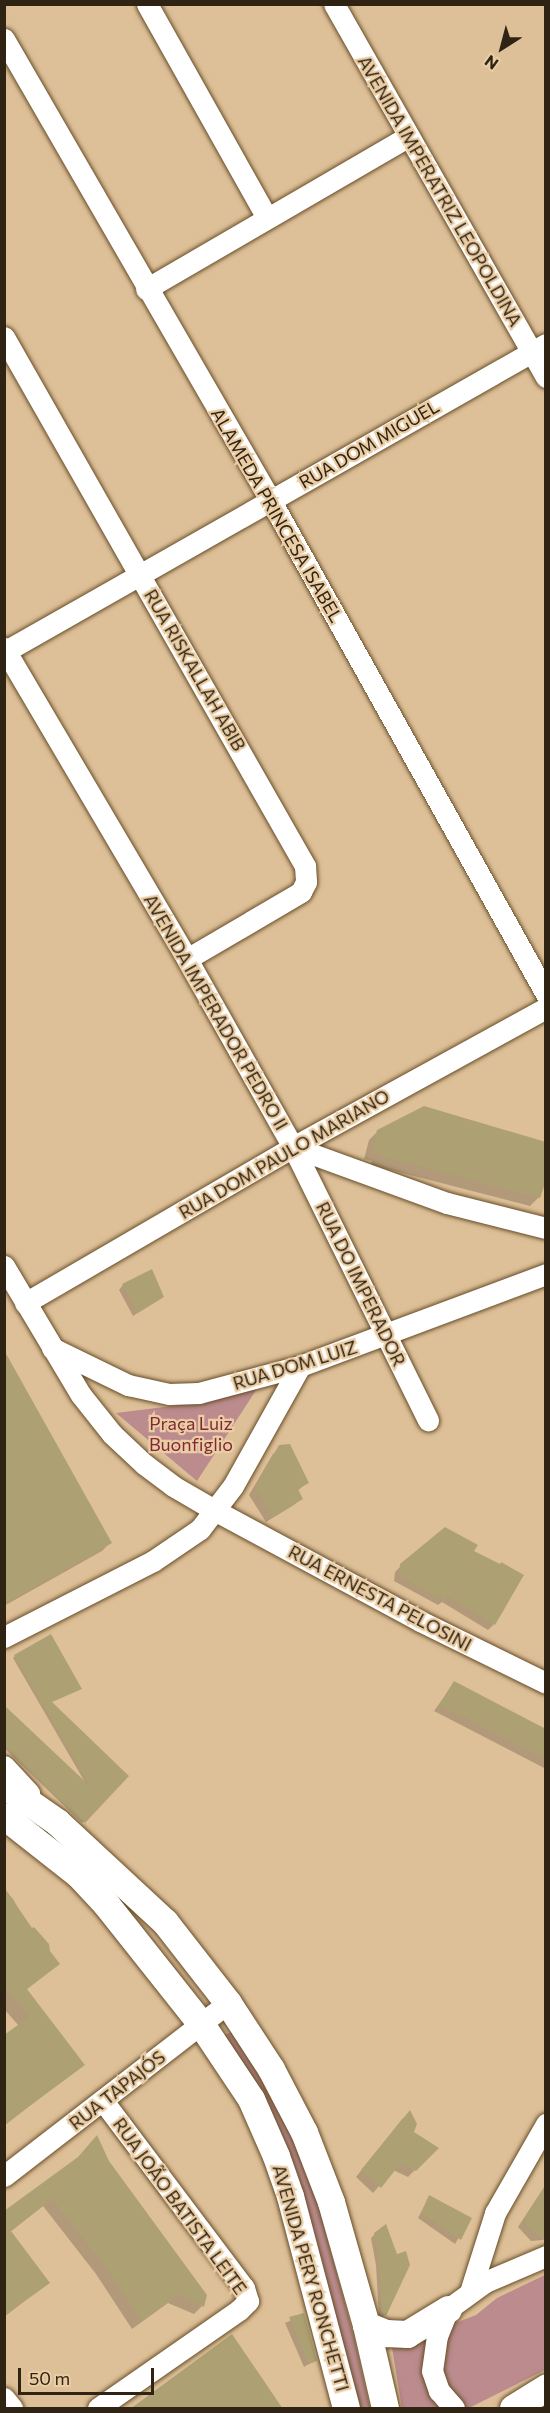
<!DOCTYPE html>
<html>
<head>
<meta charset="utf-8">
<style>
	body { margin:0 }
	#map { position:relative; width:550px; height:2413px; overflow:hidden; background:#dec098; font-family:Commissioner,sans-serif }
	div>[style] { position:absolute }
	.green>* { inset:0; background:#bb8b8d }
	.shadow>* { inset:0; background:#0003 }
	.building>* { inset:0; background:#ada174 }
	.roads { filter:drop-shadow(0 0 2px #674d28) drop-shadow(0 0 2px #674d28) }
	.minor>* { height:21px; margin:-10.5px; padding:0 10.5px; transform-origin:10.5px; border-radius:10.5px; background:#fff }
	.major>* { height:27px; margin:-13.5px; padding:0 13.5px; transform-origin:13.5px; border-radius:13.5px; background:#fff }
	span { translate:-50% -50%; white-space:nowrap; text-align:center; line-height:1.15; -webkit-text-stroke:4.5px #ebcda5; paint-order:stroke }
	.street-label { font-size:18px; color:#2f2414 }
	.park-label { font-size:18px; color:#802836 }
	.frame { position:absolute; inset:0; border:6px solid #2f2414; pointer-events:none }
	.north { position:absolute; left:472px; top:18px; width:60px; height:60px; -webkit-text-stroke:4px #ebcda5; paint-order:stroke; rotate:216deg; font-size:16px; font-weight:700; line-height:24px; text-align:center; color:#2f2414 }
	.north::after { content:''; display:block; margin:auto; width:21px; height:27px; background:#2f2414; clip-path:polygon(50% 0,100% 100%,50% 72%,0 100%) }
	.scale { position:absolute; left:18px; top:2368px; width:136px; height:27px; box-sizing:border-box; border:3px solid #2f2414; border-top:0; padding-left:8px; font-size:18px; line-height:21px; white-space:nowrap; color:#2f2414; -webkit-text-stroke:4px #ebcda5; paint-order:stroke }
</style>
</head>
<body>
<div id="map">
	<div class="green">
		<i style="clip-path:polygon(260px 1384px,197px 1481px,116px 1413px,188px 1404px)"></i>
		<i style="clip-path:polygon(234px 2031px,262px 2073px,309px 2172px,354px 2337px,370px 2408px,356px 2408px,222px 2036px)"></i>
		<i style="clip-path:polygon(545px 2275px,545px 2370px,469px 2408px,402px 2408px,392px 2348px,476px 2315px,497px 2298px)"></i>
	</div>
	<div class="shadow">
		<i style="clip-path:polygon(378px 1131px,539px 1197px,530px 1206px,371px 1165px,372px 1161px,364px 1159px,369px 1140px)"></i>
		<i style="clip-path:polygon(123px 1285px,162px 1297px,133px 1316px,119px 1290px)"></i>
		<i style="clip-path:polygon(4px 1353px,110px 1543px,102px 1551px,4px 1606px)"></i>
		<i style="clip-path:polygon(280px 1447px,307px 1483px,297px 1491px,301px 1498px,294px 1505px,266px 1522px,249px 1495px,273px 1454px)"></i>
		<i style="clip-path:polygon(472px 1552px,494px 1624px,488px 1630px,442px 1602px,438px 1605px,394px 1581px,395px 1572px,401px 1566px)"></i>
		<i style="clip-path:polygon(15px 1656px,80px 1689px,51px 1702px,127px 1776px,82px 1823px,4px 1748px,4px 1714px,86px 1784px,13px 1658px)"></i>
		<i style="clip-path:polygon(454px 1683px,546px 1730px,546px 1769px,434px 1711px)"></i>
		<i style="clip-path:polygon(4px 1889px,13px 1899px,31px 1931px,58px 1964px,26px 1990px,83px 2064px,4px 2126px,4px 2037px,19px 2026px,4px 2009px)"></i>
		<i style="clip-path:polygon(403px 2118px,412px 2132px,436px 2148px,408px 2177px,393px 2170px,373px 2193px,356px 2177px)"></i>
		<i style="clip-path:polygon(75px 2161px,108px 2162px,202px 2306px,194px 2314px,168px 2303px,132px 2329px,96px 2274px,43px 2206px,10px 2232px,48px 2283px,4px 2317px,4px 2213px)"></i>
		<i style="clip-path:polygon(546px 2184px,546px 2237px,543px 2240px,531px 2241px,518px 2227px)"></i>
		<i style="clip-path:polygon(429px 2197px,470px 2219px,455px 2244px,418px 2218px)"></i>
		<i style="clip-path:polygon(375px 2234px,396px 2255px,385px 2315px,381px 2319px,379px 2318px,376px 2265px,371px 2238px)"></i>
		<i style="clip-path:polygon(303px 2315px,316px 2360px,304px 2367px,285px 2323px)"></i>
	</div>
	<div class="building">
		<i style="clip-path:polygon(424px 1106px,546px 1142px,546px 1181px,540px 1198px,379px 1156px,380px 1152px,372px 1150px,377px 1130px)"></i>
		<i style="clip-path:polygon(152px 1269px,164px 1297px,138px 1313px,122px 1284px)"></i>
		<i style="clip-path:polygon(4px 1350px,112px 1543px,4px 1604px)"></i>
		<i style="clip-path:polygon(290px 1444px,309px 1483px,298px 1489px,303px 1499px,273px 1517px,255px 1487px,279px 1445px)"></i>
		<i style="clip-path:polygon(445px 1527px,478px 1545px,474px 1551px,500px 1564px,501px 1562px,524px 1575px,495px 1625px,447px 1596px,445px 1601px,399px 1576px,400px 1564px)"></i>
		<i style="clip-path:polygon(51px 1634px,82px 1689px,52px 1702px,129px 1776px,85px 1823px,4px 1745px,4px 1705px,91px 1787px,14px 1655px)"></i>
		<i style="clip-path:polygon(454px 1681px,546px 1729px,546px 1759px,439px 1705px)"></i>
		<i style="clip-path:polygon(4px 1887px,32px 1928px,34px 1927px,49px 1944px,50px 1951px,60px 1964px,27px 1989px,85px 2065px,4px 2125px,4px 2035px,29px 2017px,4px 1985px)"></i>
		<i style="clip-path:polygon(410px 2110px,417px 2124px,414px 2132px,439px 2148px,416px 2171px,400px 2164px,381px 2188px,361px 2170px)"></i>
		<i style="clip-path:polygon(97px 2135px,109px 2161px,207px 2295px,204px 2307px,178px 2295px,142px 2321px,105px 2266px,52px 2199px,11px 2231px,50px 2283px,4px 2316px,4px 2211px,78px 2157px)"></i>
		<i style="clip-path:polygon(546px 2185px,546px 2241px,528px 2227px,524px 2219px)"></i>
		<i style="clip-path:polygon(429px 2195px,472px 2218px,461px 2240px,421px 2213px)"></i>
		<i style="clip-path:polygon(386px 2224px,397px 2254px,406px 2251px,410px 2265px,386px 2316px,382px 2314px,379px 2261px,374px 2233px)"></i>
		<i style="clip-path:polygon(304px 2313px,317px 2361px,309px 2364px,289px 2317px)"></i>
		<i style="clip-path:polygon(232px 2334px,283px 2409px,130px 2409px)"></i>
	</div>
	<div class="roads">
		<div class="minor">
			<i style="left:147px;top:4px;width:245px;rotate:60.7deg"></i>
			<i style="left:334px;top:4px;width:429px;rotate:60.4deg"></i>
			<i style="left:4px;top:39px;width:534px;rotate:59.98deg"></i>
			<i style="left:271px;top:501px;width:565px;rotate:60.85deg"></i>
			<i style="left:146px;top:289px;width:304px;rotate:-30.2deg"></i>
			<i style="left:4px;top:337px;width:609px;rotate:60.36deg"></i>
			<i style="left:305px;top:866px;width:16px;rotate:86deg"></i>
			<i style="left:306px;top:882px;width:11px;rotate:117deg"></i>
			<i style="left:301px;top:892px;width:132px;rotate:149.6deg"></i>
			<i style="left:4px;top:648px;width:361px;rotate:59.5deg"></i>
			<i style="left:187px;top:959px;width:216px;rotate:60.6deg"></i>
			<i style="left:293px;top:1147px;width:164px;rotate:20deg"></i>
			<i style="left:447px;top:1203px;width:102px;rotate:14.2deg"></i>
			<i style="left:4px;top:652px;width:623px;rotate:-29.61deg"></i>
			<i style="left:293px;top:1147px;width:305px;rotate:63.7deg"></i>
			<i style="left:4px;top:1266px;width:150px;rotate:59.2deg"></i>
			<i style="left:81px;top:1395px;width:50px;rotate:51.5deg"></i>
			<i style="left:112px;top:1434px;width:44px;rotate:43.2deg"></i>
			<i style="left:144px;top:1464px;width:36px;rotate:37deg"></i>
			<i style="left:173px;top:1486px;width:50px;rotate:30.2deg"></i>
			<i style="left:216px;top:1511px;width:232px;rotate:28.3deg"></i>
			<i style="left:420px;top:1621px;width:140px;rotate:26.2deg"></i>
			<i style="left:25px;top:1303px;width:310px;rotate:-30.2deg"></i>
			<i style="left:293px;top:1147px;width:289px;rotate:-28.8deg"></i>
			<i style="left:52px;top:1348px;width:85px;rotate:26deg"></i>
			<i style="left:128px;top:1385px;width:42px;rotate:12.4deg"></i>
			<i style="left:169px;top:1394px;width:30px;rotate:-2deg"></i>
			<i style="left:199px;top:1393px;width:105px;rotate:-15deg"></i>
			<i style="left:300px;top:1366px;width:263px;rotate:-20.5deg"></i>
			<i style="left:4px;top:1637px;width:167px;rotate:-27deg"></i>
			<i style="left:153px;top:1561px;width:57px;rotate:-34.2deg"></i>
			<i style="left:200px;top:1529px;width:54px;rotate:-52.5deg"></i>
			<i style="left:233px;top:1486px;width:137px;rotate:-60.8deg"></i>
			<i style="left:4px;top:1766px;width:37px;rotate:47deg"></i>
			<i style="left:4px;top:2176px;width:283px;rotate:-37.7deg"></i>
			<i style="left:470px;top:2292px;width:83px;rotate:-72.4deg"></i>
			<i style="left:495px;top:2213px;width:103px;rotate:-60.2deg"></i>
			<i style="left:4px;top:2398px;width:13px;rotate:51deg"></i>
			<i style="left:98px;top:2408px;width:172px;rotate:-34.8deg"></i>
			<i style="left:239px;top:2310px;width:13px;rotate:-45deg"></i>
			<i style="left:248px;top:2301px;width:14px;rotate:-107deg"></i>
			<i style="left:244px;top:2288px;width:234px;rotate:-127deg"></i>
			<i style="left:454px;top:2408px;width:23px;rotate:-131deg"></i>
			<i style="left:439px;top:2391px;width:21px;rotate:-109deg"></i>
			<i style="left:432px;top:2371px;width:35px;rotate:-82deg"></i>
			<i style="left:437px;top:2336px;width:29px;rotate:-68deg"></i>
			<i style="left:448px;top:2309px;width:46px;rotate:-36.1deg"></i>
			<i style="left:485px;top:2282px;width:66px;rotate:-23.1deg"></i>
		</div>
		<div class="major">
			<i style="left:4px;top:1785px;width:65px;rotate:34.9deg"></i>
			<i style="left:57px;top:1822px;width:147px;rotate:42.8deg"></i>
			<i style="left:165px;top:1922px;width:103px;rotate:52.1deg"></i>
			<i style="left:228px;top:2003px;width:79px;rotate:56.9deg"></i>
			<i style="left:271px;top:2069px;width:71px;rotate:62.4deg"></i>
			<i style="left:304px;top:2132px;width:75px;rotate:68.9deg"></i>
			<i style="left:331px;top:2202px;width:128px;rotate:74.1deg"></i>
			<i style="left:366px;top:2325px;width:85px;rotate:77.1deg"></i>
			<i style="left:4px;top:1816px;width:95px;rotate:38.2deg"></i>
			<i style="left:79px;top:1875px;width:40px;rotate:47deg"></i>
			<i style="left:106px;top:1904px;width:153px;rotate:51.6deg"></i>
			<i style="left:201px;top:2024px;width:90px;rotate:56.3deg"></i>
			<i style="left:251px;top:2099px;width:62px;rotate:66.3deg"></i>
			<i style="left:276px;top:2156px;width:42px;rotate:70.7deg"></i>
			<i style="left:290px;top:2196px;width:219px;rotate:75.2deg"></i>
			<i style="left:366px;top:2325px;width:22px;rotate:22deg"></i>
			<i style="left:386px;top:2333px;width:21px;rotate:3deg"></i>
			<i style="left:407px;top:2334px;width:48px;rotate:-31.4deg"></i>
			<i style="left:513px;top:2408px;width:39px;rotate:-32deg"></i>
		</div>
	</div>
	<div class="street-label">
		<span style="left:440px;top:191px;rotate:60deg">AVENIDA IMPERATRIZ LEOPOLDINA</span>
		<span style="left:369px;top:444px;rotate:-30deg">RUA DOM MIGUEL</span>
		<span style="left:277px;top:515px;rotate:60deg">ALAMEDA PRINCESA ISABEL</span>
		<span style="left:195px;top:670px;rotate:60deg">RUA RISKALLAH ABIB</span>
		<span style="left:216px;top:1012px;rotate:60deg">AVENIDA IMPERADOR PEDRO II</span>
		<span style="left:284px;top:1154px;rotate:-30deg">RUA DOM PAULO MARIANO</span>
		<span style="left:361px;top:1284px;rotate:64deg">RUA DO IMPERADOR</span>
		<span style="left:295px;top:1365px;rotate:-17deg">RUA DOM LUIZ</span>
		<span style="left:380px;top:1598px;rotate:28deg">RUA ERNESTA PELOSINI</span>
		<span style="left:117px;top:2090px;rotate:-38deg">RUA TAPAJÓS</span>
		<span style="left:180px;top:2206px;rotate:54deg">RUA JOÃO BATISTA LEITE</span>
		<span style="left:311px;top:2278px;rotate:74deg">AVENIDA PERY RONCHETTI</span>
	</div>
	<div class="park-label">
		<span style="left:191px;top:1434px">Praça Luiz<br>Buonfiglio</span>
	</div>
	<div class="frame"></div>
	<div class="north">N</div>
	<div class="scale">50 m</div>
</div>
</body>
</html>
